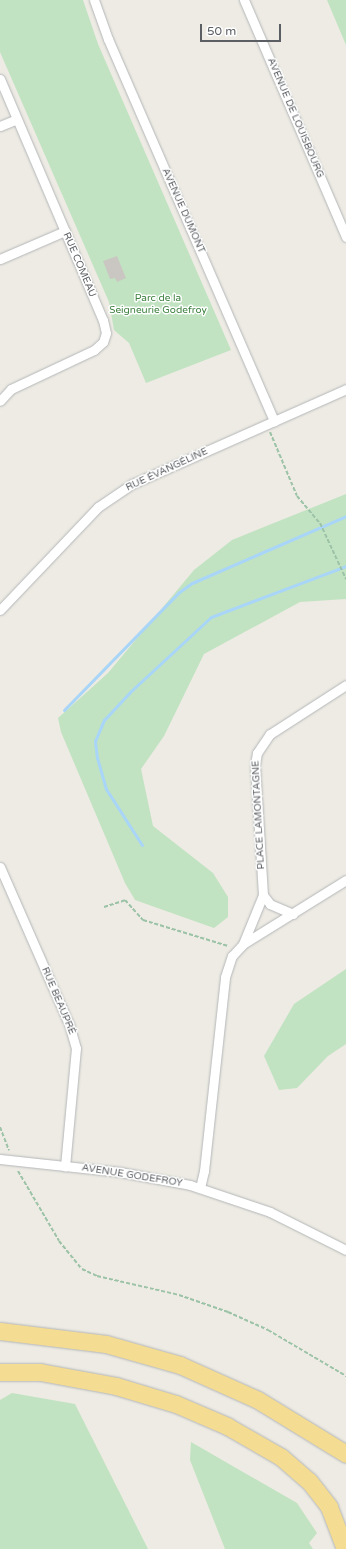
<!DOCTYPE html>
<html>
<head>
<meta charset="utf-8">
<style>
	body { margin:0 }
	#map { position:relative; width:346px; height:1549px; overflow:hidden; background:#edebe3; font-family:"Varela Round",sans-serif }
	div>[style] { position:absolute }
	.green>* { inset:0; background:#c1e3c2 }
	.stream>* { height:3px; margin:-1.5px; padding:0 1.5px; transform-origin:1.5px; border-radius:1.5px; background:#a8d5f8 }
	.building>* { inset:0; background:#cac7c2 }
	.path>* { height:2px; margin-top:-1px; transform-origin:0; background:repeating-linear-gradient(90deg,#9cc3a7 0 4px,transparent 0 6px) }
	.roads { filter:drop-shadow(0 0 1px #b4b6b9) drop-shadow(0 0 1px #b4b6b9) }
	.street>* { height:9px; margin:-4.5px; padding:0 4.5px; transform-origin:4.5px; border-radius:4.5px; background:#fff }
	.highway>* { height:17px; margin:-8.5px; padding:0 8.5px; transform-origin:8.5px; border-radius:8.5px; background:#f4dc93 }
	span { translate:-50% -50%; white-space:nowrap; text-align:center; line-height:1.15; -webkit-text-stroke:3px #fff; paint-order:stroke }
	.street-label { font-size:10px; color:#5b5f63 }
	.park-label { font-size:10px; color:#3c813f }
	.scale { position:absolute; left:200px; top:24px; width:81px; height:18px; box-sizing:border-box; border:2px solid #5b5f63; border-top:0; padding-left:5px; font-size:12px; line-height:14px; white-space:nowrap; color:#5b5f63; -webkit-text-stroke:3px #fff; paint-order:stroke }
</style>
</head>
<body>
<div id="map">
	<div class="green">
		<i style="clip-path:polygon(0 0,83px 0,98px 44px,231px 350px,146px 383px,129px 343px,114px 330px,109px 302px,0 52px)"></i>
		<i style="clip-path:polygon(327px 0,346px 0,346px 45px)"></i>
		<i style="clip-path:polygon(346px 494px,346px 599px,300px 602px,204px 654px,164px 736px,141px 769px,153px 826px,213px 873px,228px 897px,228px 917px,214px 928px,135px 900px,125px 883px,61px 732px,58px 718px,108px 673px,194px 570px,232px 540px)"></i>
		<i style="clip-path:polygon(346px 969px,346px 1044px,328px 1056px,297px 1088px,279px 1090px,264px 1056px,294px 1004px)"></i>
		<i style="clip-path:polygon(12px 1393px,75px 1404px,148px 1549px,0 1549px,0 1400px)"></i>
		<i style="clip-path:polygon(191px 1442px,297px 1503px,317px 1533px,309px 1543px,313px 1549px,225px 1549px,190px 1460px)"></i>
	</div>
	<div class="stream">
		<i style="left:64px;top:710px;width:163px;rotate:-45.7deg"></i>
		<i style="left:178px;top:593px;width:17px;rotate:-36deg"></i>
		<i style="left:192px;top:583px;width:168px;rotate:-23.5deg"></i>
		<i style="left:142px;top:845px;width:67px;rotate:-122.7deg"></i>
		<i style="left:106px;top:789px;width:32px;rotate:-106deg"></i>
		<i style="left:97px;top:758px;width:17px;rotate:-97deg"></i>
		<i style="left:95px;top:741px;width:23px;rotate:-67deg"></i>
		<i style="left:104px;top:720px;width:38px;rotate:-47deg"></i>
		<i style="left:130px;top:692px;width:110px;rotate:-42.8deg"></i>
		<i style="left:211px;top:617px;width:144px;rotate:-20.7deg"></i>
	</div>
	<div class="building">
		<i style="clip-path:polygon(117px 256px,126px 278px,117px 282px,115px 278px,110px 279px,103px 261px)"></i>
	</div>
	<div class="path">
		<i style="left:270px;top:432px;width:69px;rotate:67.1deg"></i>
		<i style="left:297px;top:496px;width:35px;rotate:50deg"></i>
		<i style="left:320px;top:523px;width:62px;rotate:65.1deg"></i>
		<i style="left:104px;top:907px;width:22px;rotate:-18deg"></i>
		<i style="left:125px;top:900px;width:27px;rotate:48deg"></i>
		<i style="left:143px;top:920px;width:89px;rotate:17deg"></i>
		<i style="left:0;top:1127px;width:25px;rotate:69deg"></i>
		<i style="left:18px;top:1171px;width:81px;rotate:59.6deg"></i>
		<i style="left:59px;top:1241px;width:36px;rotate:51deg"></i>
		<i style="left:82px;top:1269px;width:17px;rotate:25deg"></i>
		<i style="left:97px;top:1276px;width:84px;rotate:13deg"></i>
		<i style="left:179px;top:1295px;width:52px;rotate:19.1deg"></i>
		<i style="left:228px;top:1312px;width:44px;rotate:24.2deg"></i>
		<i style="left:268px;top:1330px;width:91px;rotate:30.5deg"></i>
	</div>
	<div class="roads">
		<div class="street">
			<i style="left:94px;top:0;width:41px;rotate:70.3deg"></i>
			<i style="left:108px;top:39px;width:417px;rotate:66.5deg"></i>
			<i style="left:244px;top:0;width:258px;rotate:66.7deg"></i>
			<i style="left:0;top:79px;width:262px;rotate:66.9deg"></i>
			<i style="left:103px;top:320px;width:13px;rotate:77deg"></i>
			<i style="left:106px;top:333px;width:9px;rotate:108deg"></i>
			<i style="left:103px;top:342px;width:12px;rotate:138deg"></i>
			<i style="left:94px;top:350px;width:92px;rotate:154.8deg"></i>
			<i style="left:11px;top:389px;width:16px;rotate:133deg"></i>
			<i style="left:0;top:126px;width:18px;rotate:-22deg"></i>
			<i style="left:0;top:259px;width:71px;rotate:-23.3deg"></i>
			<i style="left:0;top:610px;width:142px;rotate:-46.4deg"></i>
			<i style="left:98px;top:507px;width:41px;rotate:-34.1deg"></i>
			<i style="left:132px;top:484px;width:234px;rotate:-23.9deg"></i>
			<i style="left:0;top:867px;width:171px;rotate:66.3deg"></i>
			<i style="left:69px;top:1024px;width:25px;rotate:74deg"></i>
			<i style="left:76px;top:1048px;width:119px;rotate:95.3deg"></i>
			<i style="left:263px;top:895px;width:53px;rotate:112.2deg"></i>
			<i style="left:243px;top:944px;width:121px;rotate:-31.9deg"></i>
			<i style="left:293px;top:914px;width:25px;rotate:-157deg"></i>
			<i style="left:270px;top:904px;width:11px;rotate:-128deg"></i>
			<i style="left:263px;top:895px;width:130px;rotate:-93.5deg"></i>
			<i style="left:255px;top:765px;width:12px;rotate:-81deg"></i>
			<i style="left:257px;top:753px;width:23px;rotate:-56deg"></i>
			<i style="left:270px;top:734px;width:90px;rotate:-32.8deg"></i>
			<i style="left:0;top:1159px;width:121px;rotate:6.2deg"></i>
			<i style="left:120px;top:1172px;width:71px;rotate:10.5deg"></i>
			<i style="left:190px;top:1185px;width:84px;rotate:18.6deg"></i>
			<i style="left:270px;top:1212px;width:85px;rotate:26.6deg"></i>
			<i style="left:200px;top:1188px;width:17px;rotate:-77deg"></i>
			<i style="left:204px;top:1171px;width:195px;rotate:-83.8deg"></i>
			<i style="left:225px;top:977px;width:22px;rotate:-72deg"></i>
			<i style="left:232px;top:956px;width:16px;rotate:-47deg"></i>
		</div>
		<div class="highway">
			<i style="left:0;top:1331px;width:107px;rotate:7deg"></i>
			<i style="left:106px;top:1344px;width:77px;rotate:15.8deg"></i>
			<i style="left:180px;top:1365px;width:85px;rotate:24.2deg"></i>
			<i style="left:258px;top:1400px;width:103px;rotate:31.5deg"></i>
			<i style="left:0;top:1372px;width:40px"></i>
			<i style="left:40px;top:1372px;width:77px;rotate:10.4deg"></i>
			<i style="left:116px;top:1386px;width:63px;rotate:16.7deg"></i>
			<i style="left:176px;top:1404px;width:56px;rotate:23.3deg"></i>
			<i style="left:227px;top:1426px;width:62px;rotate:29.9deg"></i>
			<i style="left:281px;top:1457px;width:37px;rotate:41deg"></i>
			<i style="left:309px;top:1481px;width:33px;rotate:52deg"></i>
			<i style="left:329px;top:1507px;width:45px;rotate:69.1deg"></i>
		</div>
	</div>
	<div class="street-label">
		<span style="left:295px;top:118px;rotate:67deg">AVENUE DE LOUISBOURG</span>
		<span style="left:183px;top:211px;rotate:66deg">AVENUE DUMONT</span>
		<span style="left:79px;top:265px;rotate:67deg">RUE COMEAU</span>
		<span style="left:167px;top:470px;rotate:-25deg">RUE ÉVANGÉLINE</span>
		<span style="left:259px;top:815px;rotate:-93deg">PLACE LAMONTAGNE</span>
		<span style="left:58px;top:1001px;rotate:67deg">RUE BEAUPRÉ</span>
		<span style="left:132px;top:1176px;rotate:9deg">AVENUE GODEFROY</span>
	</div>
	<div class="park-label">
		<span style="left:158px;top:304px">Parc de la<br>Seigneurie Godefroy</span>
	</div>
	<div class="scale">50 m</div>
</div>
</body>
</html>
